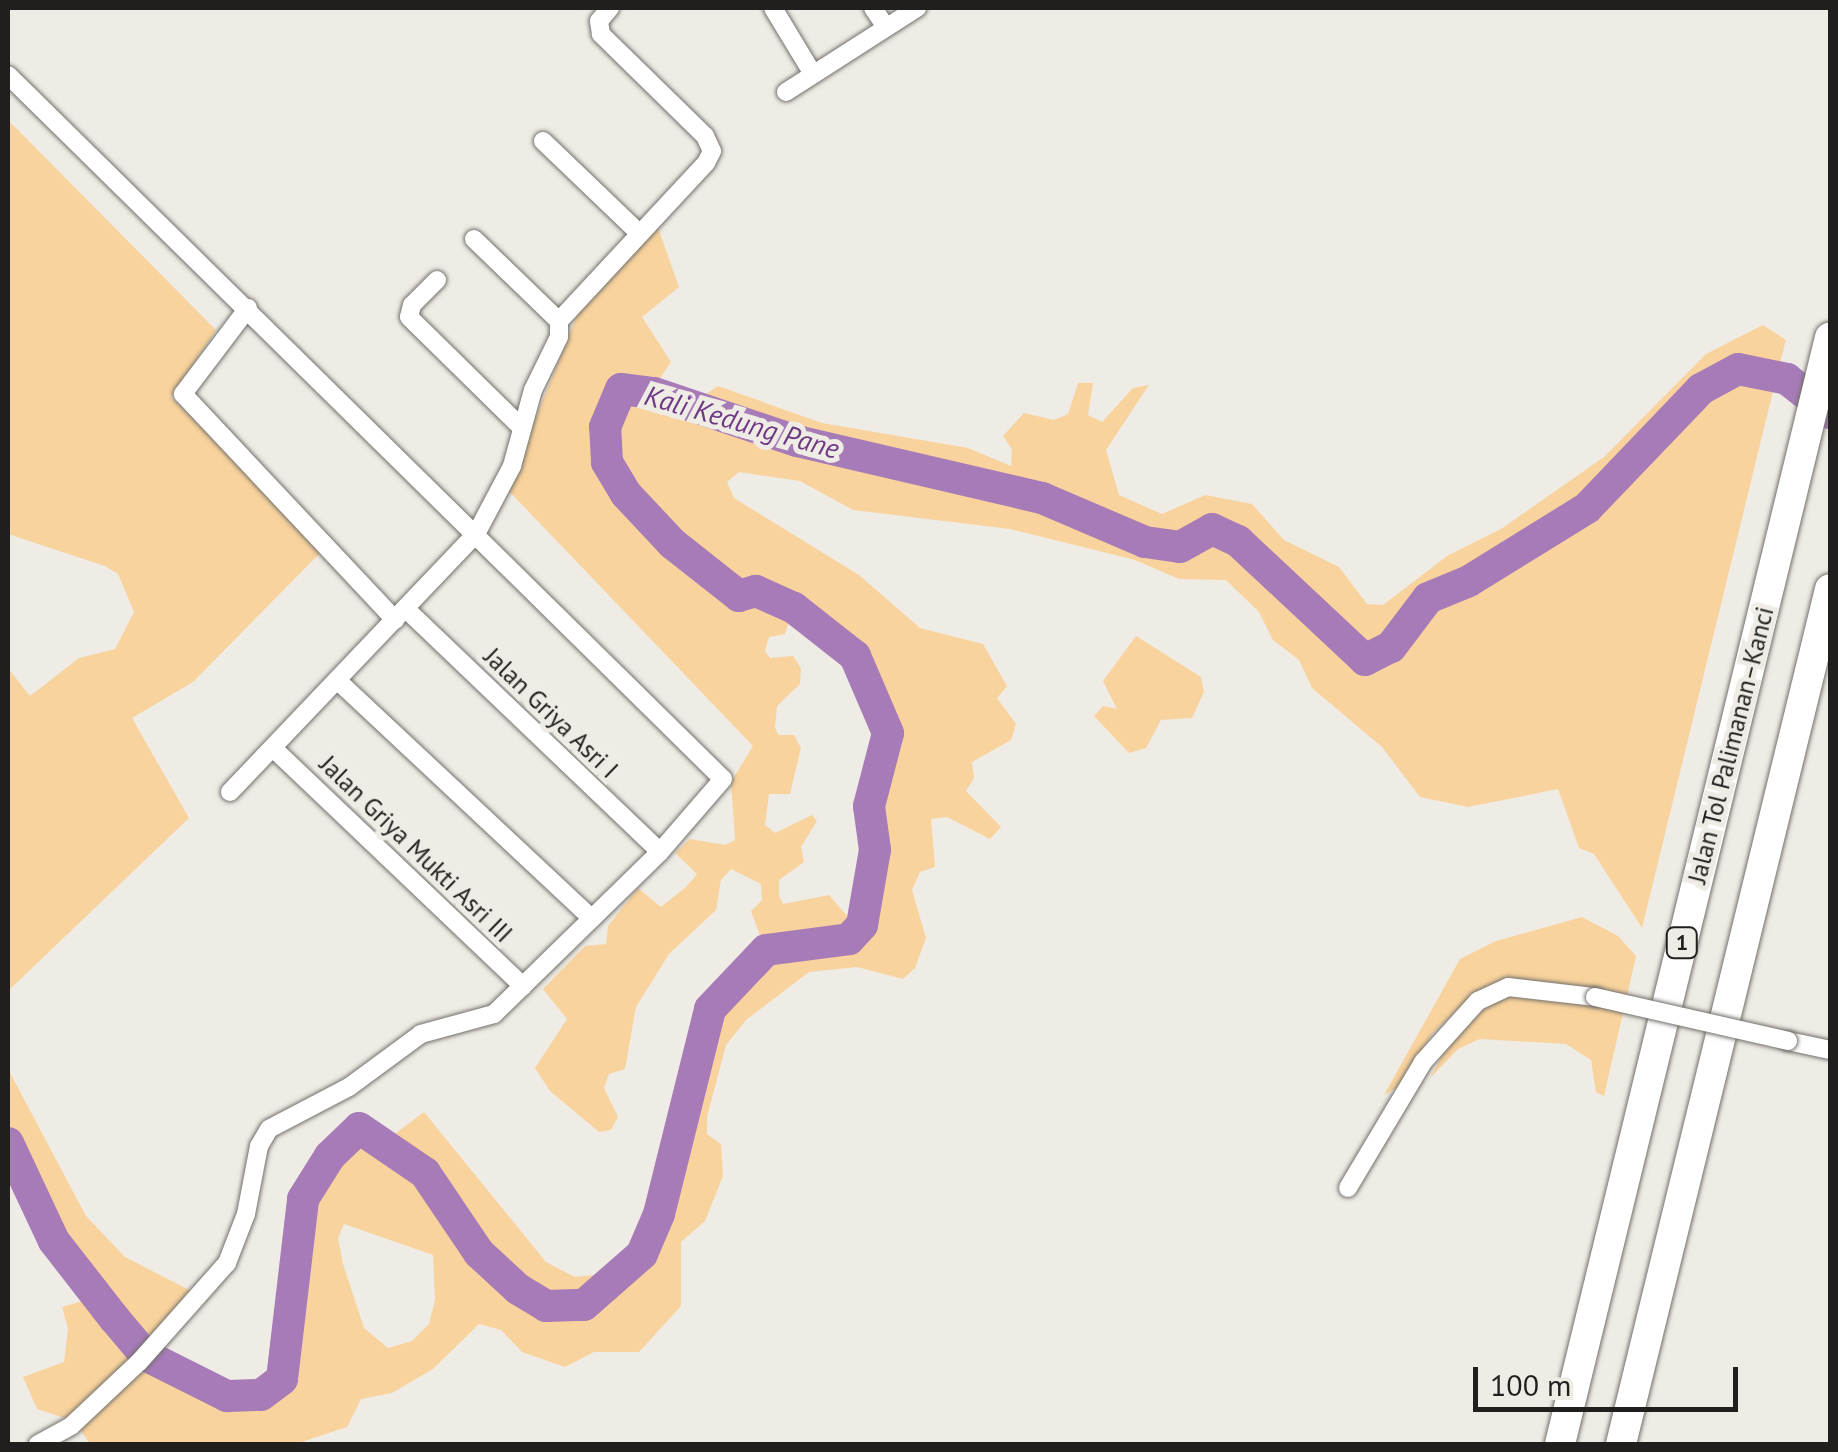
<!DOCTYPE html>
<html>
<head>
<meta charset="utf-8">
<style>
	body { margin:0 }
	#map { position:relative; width:1838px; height:1452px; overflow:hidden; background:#efece6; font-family:"PT Sans",sans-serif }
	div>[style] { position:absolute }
	.green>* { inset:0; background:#f9d39d }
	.river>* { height:32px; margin:-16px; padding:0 16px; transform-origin:16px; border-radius:16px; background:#a77bb8 }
	.roads { filter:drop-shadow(0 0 2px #73706b) drop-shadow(0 0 2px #73706b) }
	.street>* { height:18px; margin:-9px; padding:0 9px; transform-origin:9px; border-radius:9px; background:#fff }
	.highway>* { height:30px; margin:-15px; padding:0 15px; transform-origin:15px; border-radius:15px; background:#fff }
	.bridges { filter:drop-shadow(0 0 2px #73706b) drop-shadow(0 0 2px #73706b) }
	.street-bridge>* { height:18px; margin:-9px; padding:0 9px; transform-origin:9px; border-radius:9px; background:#fff }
	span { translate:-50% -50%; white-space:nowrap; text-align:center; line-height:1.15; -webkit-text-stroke:10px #efece6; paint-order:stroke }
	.shield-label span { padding:2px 8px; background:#efece6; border:2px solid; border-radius:8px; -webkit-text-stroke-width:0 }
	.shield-label { font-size:22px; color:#211f1d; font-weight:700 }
	.street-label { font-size:25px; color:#211f1d }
	.water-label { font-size:28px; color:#6f3984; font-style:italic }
	.frame { position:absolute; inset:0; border:10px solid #211f1d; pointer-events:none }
	.scale { position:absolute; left:1473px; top:1367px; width:265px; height:45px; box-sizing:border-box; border:5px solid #211f1d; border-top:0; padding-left:12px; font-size:30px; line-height:35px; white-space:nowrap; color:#211f1d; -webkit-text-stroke:8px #efece6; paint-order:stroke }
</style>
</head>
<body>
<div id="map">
	<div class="green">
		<i style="clip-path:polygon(8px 120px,216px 330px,171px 397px,324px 549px,193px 682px,132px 718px,189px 818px,8px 991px,8px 668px,30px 696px,79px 658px,115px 649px,134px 612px,118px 574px,105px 566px,8px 534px)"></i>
		<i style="clip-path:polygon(657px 225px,679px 287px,642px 317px,671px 362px,655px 386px,617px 383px,598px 426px,601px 464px,620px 498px,667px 548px,737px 603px,756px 598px,791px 614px,785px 634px,769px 637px,765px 651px,770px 658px,793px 656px,801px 668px,800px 684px,777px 706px,775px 728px,779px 735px,794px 735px,801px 748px,790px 794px,769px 794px,765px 825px,775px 833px,812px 815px,817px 821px,801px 847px,804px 862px,779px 880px,779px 896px,783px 904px,829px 895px,848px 917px,846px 933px,763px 944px,751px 911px,762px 900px,761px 884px,731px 869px,721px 880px,716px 910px,669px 954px,636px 1007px,625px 1069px,609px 1074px,604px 1088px,618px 1117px,611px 1130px,599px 1132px,550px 1091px,535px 1068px,567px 1019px,543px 989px,585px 946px,606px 944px,608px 926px,638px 888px,661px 907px,686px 887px,697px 874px,675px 853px,690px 839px,725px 845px,735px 840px,731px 782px,753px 746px,507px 489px,584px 298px)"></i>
		<i style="clip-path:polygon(1763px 325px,1786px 340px,1778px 370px,1737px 362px,1697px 384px,1583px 503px,1466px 575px,1424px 592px,1387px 642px,1366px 652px,1242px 536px,1212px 522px,1179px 540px,1147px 535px,1044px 492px,799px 435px,697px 400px,718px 386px,822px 423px,968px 448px,1011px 466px,1012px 449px,1003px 436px,1024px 413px,1054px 420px,1068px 414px,1078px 383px,1093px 383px,1088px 415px,1102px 422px,1133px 388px,1149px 385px,1106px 450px,1119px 495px,1162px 514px,1205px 495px,1252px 504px,1284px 540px,1339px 567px,1367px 604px,1383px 605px,1447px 556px,1501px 529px,1604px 457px,1706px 354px)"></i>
		<i style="clip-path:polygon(evenodd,1739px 376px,1775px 383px,1642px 928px,1594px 854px,1579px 848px,1558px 789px,1468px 807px,1420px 797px,1382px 747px,1312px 688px,1299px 660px,1273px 640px,1259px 612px,1226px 580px,1179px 579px,1135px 560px,1010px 529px,853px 510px,800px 481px,739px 472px,727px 482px,734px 498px,859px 575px,920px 628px,983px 644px,1007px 686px,997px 698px,1016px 724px,1011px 740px,972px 762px,974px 778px,966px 791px,1001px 827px,990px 839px,947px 817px,931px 819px,935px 867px,920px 872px,912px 890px,926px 938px,915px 968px,903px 979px,857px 967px,809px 972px,746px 1020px,726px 1045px,707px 1117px,707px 1134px,721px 1144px,723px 1176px,705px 1221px,681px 1242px,681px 1306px,639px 1352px,594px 1352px,565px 1367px,522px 1352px,501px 1330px,479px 1324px,433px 1369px,392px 1393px,361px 1399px,347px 1427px,296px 1444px,90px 1444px,74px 1421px,37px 1409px,23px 1377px,64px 1362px,68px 1329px,62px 1307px,86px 1300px,141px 1360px,226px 1403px,263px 1401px,287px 1383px,310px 1202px,335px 1160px,359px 1137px,420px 1178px,475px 1257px,513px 1295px,545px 1312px,587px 1311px,648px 1258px,665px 1216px,716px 1012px,769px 956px,852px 946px,867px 928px,882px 851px,876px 806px,895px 733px,883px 694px,860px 652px,831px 626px,757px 584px,741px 589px,676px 538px,631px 490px,614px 460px,611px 428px,626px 396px,795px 448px,1040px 505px,1143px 548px,1181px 554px,1212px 536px,1234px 547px,1365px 667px,1396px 652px,1432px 603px,1472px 587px,1591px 513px,1705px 394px,1739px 376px,344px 1224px,433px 1255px,435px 1300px,429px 1324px,412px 1341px,388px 1348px,364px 1328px,343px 1264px,338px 1238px,344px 1224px)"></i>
		<i style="clip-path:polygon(1136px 636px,1201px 677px,1204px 692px,1192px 718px,1161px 720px,1146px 748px,1129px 753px,1094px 716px,1103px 706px,1117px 709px,1103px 681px)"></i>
		<i style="clip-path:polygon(1582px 917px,1618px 936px,1636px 956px,1604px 1096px,1596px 1092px,1591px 1060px,1566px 1044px,1480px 1039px,1458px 1049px,1430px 1078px,1464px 1015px,1460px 1007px,1432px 1034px,1398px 1087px,1384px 1095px,1460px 959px,1496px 941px)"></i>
		<i style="clip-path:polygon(8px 1069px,86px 1216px,125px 1257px,195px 1293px,150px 1350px,60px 1237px,36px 1190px,8px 1131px)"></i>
		<i style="clip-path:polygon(424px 1112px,546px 1262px,575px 1277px,605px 1274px,581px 1298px,548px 1299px,521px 1284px,484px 1249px,430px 1169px,388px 1139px)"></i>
	</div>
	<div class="river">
		<i style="left:8px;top:1143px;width:108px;rotate:64.9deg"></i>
		<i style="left:54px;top:1241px;width:98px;rotate:52.1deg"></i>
		<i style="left:114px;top:1318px;width:48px;rotate:50deg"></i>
		<i style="left:145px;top:1355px;width:92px;rotate:26.6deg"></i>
		<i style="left:227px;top:1396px;width:34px;rotate:-2deg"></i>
		<i style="left:261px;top:1395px;width:26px;rotate:-37deg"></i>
		<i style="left:282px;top:1379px;width:181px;rotate:-83.3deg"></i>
		<i style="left:303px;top:1199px;width:51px;rotate:-57.9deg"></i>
		<i style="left:330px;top:1156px;width:40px;rotate:-44deg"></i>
		<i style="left:359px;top:1128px;width:80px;rotate:34.3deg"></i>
		<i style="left:425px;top:1173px;width:97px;rotate:56deg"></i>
		<i style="left:479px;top:1253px;width:53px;rotate:42.7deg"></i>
		<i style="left:518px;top:1289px;width:33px;rotate:31deg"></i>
		<i style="left:546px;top:1306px;width:38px;rotate:-2deg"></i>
		<i style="left:584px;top:1305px;width:77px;rotate:-41.3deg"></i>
		<i style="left:642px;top:1254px;width:43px;rotate:-67deg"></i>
		<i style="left:659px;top:1214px;width:211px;rotate:-76deg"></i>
		<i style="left:710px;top:1009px;width:81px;rotate:-46.5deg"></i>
		<i style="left:766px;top:950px;width:84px;rotate:-7.5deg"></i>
		<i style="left:849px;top:939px;width:19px;rotate:-47deg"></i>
		<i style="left:862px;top:925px;width:76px;rotate:-80.2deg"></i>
		<i style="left:875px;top:850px;width:44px;rotate:-97.8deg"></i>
		<i style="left:869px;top:806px;width:75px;rotate:-75.4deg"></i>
		<i style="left:888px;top:733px;width:84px;rotate:-113.2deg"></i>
		<i style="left:855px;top:656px;width:78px;rotate:-141.8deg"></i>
		<i style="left:794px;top:608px;width:42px;rotate:-155.9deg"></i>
		<i style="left:756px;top:591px;width:18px;rotate:164deg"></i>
		<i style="left:739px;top:596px;width:85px;rotate:-141.7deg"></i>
		<i style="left:672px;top:543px;width:67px;rotate:-133.2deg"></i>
		<i style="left:626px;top:494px;width:37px;rotate:-121deg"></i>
		<i style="left:607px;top:462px;width:35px;rotate:-93deg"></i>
		<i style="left:605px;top:427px;width:41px;rotate:-67.2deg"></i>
		<i style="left:621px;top:389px;width:33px;rotate:7deg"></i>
		<i style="left:654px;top:393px;width:151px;rotate:18.6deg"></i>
		<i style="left:797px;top:441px;width:252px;rotate:13.1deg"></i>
		<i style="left:1042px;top:498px;width:112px;rotate:23.1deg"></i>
		<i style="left:1145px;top:542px;width:35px;rotate:8deg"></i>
		<i style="left:1180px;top:547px;width:37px;rotate:-29deg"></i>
		<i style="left:1212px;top:529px;width:29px;rotate:25deg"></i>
		<i style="left:1238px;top:541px;width:174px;rotate:43.1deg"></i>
		<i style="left:1365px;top:660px;width:29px;rotate:-27deg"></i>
		<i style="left:1391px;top:647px;width:61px;rotate:-52.9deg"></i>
		<i style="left:1428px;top:598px;width:44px;rotate:-22.5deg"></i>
		<i style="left:1469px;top:581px;width:139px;rotate:-31.7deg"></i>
		<i style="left:1587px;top:508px;width:165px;rotate:-46.2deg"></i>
		<i style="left:1701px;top:389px;width:42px;rotate:-28.4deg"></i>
		<i style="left:1738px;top:369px;width:50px;rotate:11.5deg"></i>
		<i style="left:1787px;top:379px;width:55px;rotate:38.3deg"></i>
	</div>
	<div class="roads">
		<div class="street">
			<i style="left:773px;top:8px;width:77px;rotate:58.8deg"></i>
			<i style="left:873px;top:8px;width:23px;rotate:56deg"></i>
			<i style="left:8px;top:75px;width:1003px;rotate:44.56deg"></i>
			<i style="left:723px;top:779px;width:96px;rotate:130.8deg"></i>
			<i style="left:660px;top:852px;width:232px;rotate:135.7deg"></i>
			<i style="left:494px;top:1014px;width:76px;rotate:164.7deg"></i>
			<i style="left:421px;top:1034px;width:89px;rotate:143.6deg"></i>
			<i style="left:349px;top:1087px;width:90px;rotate:152.3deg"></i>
			<i style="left:269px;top:1129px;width:20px;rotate:120deg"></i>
			<i style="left:259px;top:1146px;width:69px;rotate:100.8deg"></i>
			<i style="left:246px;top:1214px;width:53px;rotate:111.2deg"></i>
			<i style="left:227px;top:1263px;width:132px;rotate:131.6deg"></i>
			<i style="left:139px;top:1362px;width:93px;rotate:136.7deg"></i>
			<i style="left:71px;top:1426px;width:38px;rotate:151deg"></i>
			<i style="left:786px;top:92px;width:156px;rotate:-32.7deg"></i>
			<i style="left:543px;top:141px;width:133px;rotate:43.8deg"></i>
			<i style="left:474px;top:239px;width:118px;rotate:44deg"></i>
			<i style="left:437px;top:280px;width:35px;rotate:135deg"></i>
			<i style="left:412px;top:305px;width:12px;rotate:104deg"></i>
			<i style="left:409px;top:317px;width:157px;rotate:44.5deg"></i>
			<i style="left:248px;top:308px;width:108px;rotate:127.1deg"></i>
			<i style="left:183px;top:394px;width:310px;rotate:46.8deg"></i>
			<i style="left:407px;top:610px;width:350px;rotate:43.7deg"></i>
			<i style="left:337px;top:680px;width:349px;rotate:43.1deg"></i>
			<i style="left:274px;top:749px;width:344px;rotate:43.6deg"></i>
			<i style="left:230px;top:792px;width:356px;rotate:-46.4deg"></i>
			<i style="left:476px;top:534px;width:77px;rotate:-62.1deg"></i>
			<i style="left:512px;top:466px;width:79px;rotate:-74.6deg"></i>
			<i style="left:533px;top:390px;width:59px;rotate:-63.9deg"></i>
			<i style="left:559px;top:337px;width:16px;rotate:-90deg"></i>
			<i style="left:559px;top:321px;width:216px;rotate:-47.1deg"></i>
			<i style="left:706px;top:163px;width:13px;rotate:-63deg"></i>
			<i style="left:712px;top:151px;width:17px;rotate:-115deg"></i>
			<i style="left:705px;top:136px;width:146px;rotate:-135.6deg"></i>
			<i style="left:601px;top:34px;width:13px;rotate:-99deg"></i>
			<i style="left:599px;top:21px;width:17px;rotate:-50deg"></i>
			<i style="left:1788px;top:1041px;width:43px;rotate:12.1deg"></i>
			<i style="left:1348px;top:1188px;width:147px;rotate:-59.2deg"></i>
			<i style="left:1423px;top:1062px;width:82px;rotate:-48deg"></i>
			<i style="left:1478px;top:1001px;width:33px;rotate:-25deg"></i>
			<i style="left:1508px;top:987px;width:88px;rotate:6.6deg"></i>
		</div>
		<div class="highway">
			<i style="left:1560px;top:1444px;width:1139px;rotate:-76.29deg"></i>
			<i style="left:1621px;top:1444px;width:880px;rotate:-76.26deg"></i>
		</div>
	</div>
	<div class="bridges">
		<div class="street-bridge">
			<i style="left:1595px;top:997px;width:198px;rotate:12.8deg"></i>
		</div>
	</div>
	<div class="shield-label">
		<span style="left:1682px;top:943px">1</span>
	</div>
	<div class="street-label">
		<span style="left:551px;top:713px;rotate:44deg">Jalan Griya Asri I</span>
		<span style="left:1731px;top:745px;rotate:-76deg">Jalan Tol Palimanan–Kanci</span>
		<span style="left:416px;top:849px;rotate:44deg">Jalan Griya Mukti Asri III</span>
	</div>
	<div class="water-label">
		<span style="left:742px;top:422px;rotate:16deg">Kali Kedung Pane</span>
	</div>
	<div class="frame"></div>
	<div class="scale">100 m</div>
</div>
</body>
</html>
